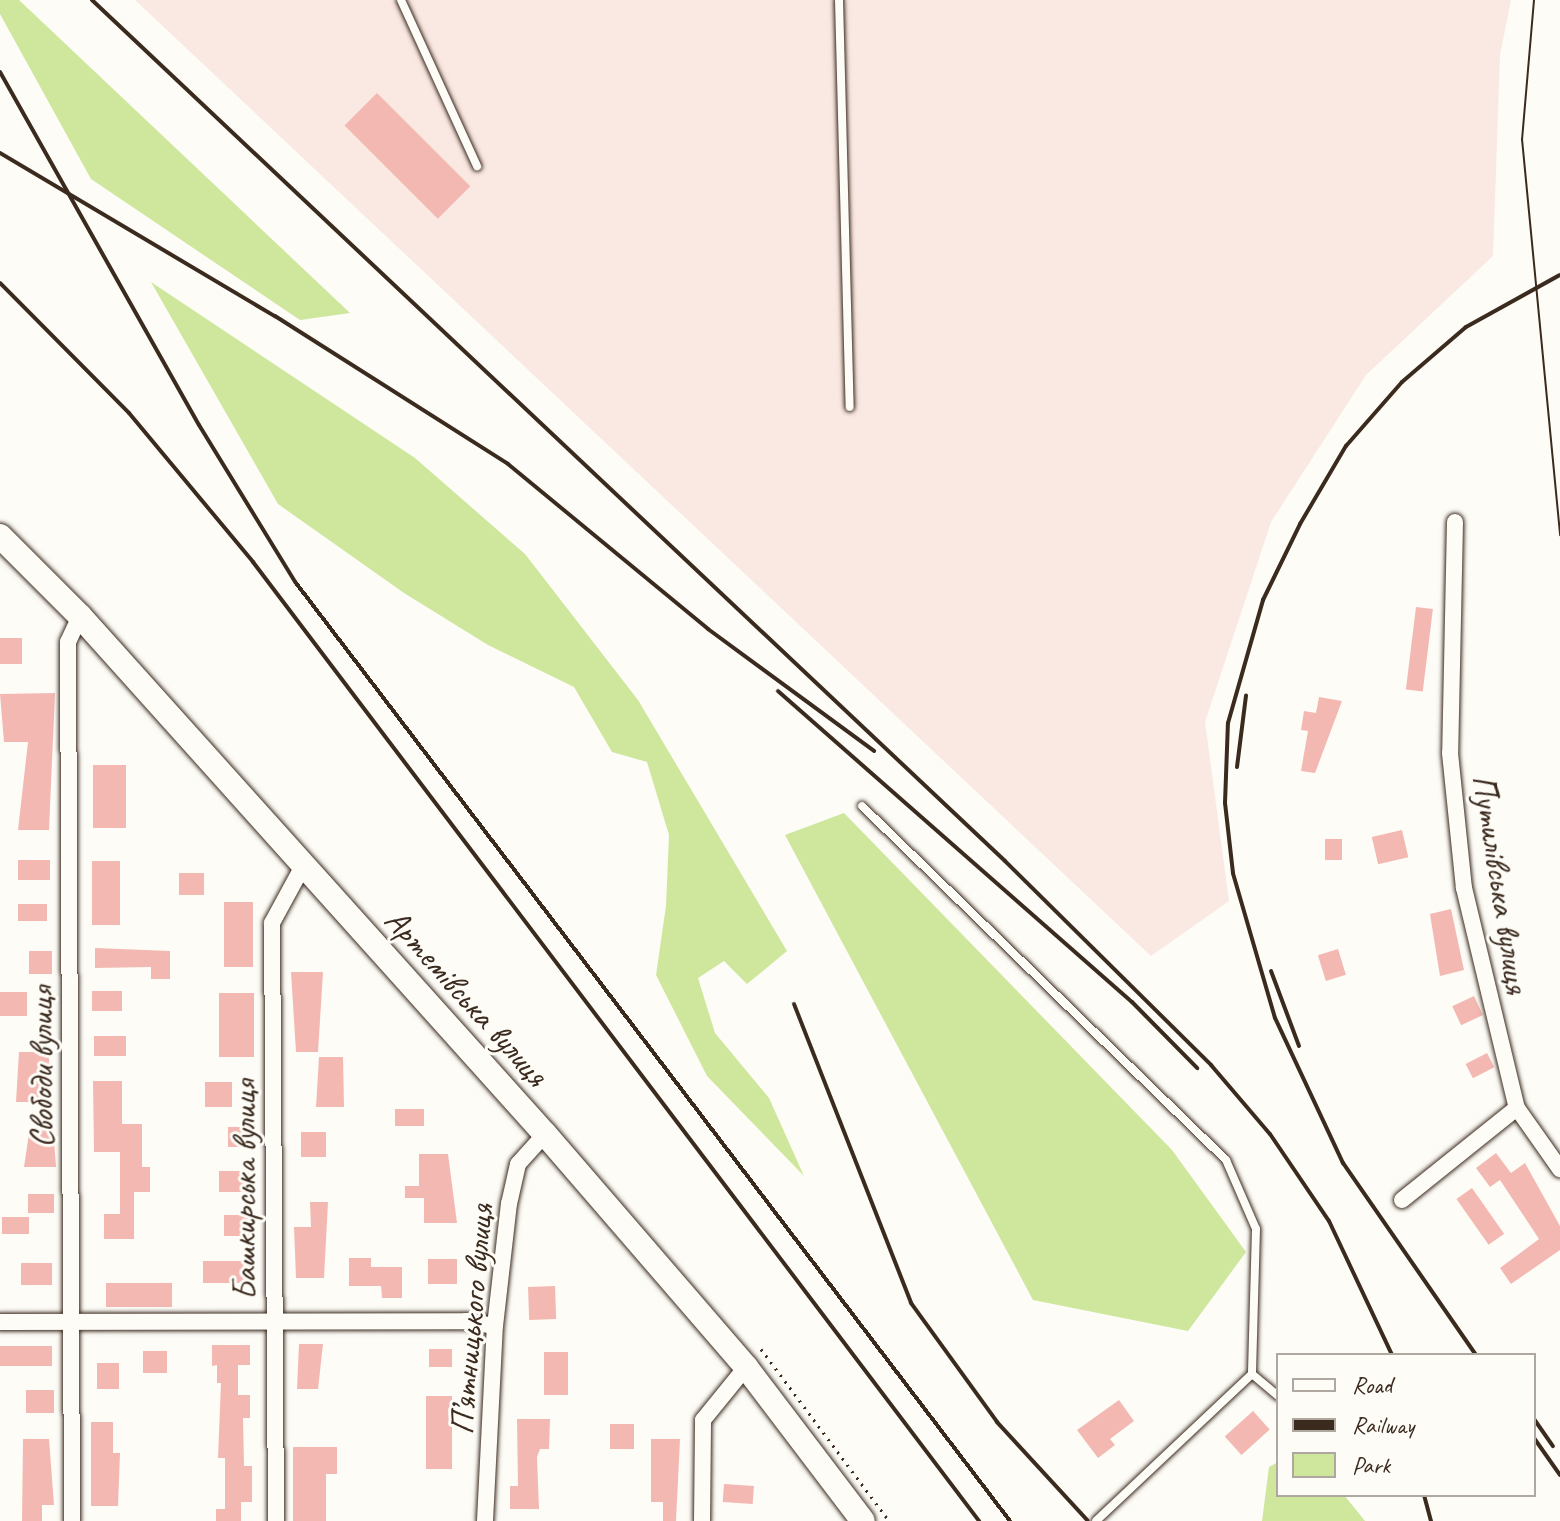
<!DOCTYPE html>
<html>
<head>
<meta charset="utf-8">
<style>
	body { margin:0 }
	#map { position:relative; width:1560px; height:1521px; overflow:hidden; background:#fdfcf7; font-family:Caveat,sans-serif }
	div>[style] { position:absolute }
	.built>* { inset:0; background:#fae8e2 }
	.green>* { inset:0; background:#cee79d }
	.building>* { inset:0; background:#f4b8b2; transform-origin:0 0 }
	.path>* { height:3px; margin-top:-1.5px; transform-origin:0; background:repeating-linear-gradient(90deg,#3b2a1e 0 2px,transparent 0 8px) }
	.roads { filter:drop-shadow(0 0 2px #3b2a1e) drop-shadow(0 0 2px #3b2a1e) }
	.service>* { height:8px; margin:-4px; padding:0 4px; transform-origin:4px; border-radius:4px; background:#fdfcf7 }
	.minor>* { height:16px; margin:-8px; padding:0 8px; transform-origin:8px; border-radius:8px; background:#fdfcf7 }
	.secondary>* { height:24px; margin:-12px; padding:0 12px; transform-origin:12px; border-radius:12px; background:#fdfcf7 }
	.tram>* { height:2px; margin:-1px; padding:0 1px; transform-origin:1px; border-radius:1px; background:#3b2a1e }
	.rail>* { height:4px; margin:-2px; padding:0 2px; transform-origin:2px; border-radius:2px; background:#3b2a1e }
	span { translate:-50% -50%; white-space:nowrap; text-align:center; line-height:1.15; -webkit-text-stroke:6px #fdfcf7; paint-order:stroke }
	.street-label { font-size:34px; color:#3b2a1e }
	.legend { position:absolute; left:1276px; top:1353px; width:260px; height:144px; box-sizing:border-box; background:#fdfcf7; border:2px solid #afa8a0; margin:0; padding:10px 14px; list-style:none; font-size:24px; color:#3b2a1e }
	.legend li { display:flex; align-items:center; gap:16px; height:40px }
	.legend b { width:40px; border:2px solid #afa8a0 }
</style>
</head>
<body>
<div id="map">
	<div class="built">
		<i style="clip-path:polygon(135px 0,1511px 0,1500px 55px,1493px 256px,1366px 375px,1271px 522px,1205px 722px,1229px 901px,1151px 956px)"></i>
	</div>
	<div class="green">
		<i style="clip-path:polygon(0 0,19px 0,350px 313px,300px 320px,91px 179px,0 14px)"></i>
		<i style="clip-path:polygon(151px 282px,415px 458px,525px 554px,638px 700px,787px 951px,747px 984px,724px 961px,698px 978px,715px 1033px,769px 1098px,804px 1176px,707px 1076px,656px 975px,666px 906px,669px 835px,647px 762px,612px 752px,574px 687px,488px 645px,404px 593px,278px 504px)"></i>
		<i style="clip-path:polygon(844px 813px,1172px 1150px,1246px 1252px,1188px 1331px,1033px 1300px,785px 835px)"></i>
		<i style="clip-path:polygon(1278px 1462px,1278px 1495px,1344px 1495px,1365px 1521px,1262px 1521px,1269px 1467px)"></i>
	</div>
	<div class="building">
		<i style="left:377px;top:93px;width:132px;height:46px;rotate:45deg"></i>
		<i style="left:1416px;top:607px;width:17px;height:83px;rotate:7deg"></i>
		<i style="left:0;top:638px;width:22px;height:26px"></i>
		<i style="clip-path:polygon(55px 693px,49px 830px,18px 830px,28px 742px,4px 742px,0 694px)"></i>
		<i style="clip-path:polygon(1319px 697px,1342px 701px,1315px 773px,1301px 771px,1308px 731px,1301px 730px,1304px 711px,1316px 713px)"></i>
		<i style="left:93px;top:765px;width:33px;height:63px"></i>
		<i style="left:1402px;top:830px;width:28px;height:31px;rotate:77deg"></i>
		<i style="left:1325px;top:839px;width:17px;height:21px"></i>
		<i style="left:18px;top:860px;width:32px;height:20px"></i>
		<i style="left:92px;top:861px;width:28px;height:64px"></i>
		<i style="left:179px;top:873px;width:25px;height:22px"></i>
		<i style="left:224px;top:902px;width:29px;height:65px"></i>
		<i style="left:18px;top:904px;width:29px;height:17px"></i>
		<i style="clip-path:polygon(1451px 909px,1464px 970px,1440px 976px,1430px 914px)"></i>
		<i style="clip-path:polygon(95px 948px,170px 951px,170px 979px,151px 979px,151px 967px,95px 968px)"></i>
		<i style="left:1338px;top:949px;width:27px;height:21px;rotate:73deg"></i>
		<i style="left:29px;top:951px;width:23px;height:23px"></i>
		<i style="clip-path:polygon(291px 972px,323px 972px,318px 1052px,296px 1052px)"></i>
		<i style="left:122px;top:991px;width:20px;height:30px;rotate:90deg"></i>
		<i style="left:0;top:992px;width:27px;height:24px"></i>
		<i style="left:219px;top:993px;width:35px;height:64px"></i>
		<i style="left:1474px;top:996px;width:21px;height:24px;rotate:65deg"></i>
		<i style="left:94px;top:1036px;width:32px;height:20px"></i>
		<i style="clip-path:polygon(19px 1052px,49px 1052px,49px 1074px,40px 1074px,40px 1102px,16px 1102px)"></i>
		<i style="left:1487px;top:1053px;width:16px;height:24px;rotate:63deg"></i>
		<i style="clip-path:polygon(319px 1057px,343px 1057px,344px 1107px,316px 1107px)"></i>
		<i style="clip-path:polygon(93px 1081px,122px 1081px,122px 1124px,142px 1124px,142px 1167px,150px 1167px,150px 1192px,134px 1192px,134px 1239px,104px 1239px,104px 1214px,120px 1214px,120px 1152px,94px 1152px)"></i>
		<i style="left:205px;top:1082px;width:27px;height:25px"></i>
		<i style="left:424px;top:1109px;width:17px;height:29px;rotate:90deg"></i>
		<i style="clip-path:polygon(30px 1127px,53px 1127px,56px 1167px,24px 1167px)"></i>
		<i style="left:228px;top:1127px;width:24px;height:20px"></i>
		<i style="left:301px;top:1132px;width:25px;height:25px"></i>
		<i style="clip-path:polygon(1496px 1153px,1511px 1173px,1525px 1163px,1560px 1226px,1560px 1250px,1511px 1284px,1500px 1268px,1539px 1239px,1500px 1180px,1490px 1187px,1476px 1168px)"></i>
		<i style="clip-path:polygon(419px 1154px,448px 1154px,457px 1223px,424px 1223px,424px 1198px,405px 1198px,405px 1186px,419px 1186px)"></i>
		<i style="left:249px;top:1171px;width:21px;height:30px;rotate:90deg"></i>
		<i style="left:1472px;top:1188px;width:56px;height:19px;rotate:55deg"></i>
		<i style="left:28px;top:1194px;width:26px;height:19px"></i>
		<i style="clip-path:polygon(310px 1202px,328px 1202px,324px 1278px,296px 1278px,294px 1227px,311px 1227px)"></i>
		<i style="left:224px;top:1215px;width:25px;height:21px"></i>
		<i style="left:2px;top:1217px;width:27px;height:17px"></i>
		<i style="clip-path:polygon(349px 1258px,371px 1258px,371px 1267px,402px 1267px,402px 1298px,382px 1298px,381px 1286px,349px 1286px)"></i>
		<i style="left:457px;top:1259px;width:25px;height:29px;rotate:90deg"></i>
		<i style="left:203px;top:1261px;width:48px;height:22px"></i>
		<i style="left:21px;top:1263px;width:31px;height:22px"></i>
		<i style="left:106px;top:1283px;width:66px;height:24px"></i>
		<i style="left:555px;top:1286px;width:33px;height:27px;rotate:88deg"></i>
		<i style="clip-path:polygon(299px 1344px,323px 1344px,318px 1389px,297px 1389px)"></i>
		<i style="clip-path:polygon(212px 1345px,250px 1345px,250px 1365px,238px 1365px,238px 1395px,250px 1395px,250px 1418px,243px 1418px,244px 1466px,252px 1466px,252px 1502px,241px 1502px,241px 1521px,216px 1521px,216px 1509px,225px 1509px,225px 1458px,218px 1458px,221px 1383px,217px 1383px,217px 1365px,212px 1366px)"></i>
		<i style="left:52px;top:1346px;width:20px;height:52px;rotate:90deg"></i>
		<i style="left:429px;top:1349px;width:23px;height:18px"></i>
		<i style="left:143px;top:1351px;width:24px;height:22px"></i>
		<i style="left:544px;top:1352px;width:24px;height:43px"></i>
		<i style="left:97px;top:1363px;width:22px;height:26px"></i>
		<i style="left:26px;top:1390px;width:28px;height:23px"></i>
		<i style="left:426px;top:1396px;width:26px;height:73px"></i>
		<i style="clip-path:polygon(1119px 1400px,1134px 1421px,1110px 1439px,1115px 1445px,1098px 1458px,1077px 1430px)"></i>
		<i style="left:1253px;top:1411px;width:25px;height:38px;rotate:48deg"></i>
		<i style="clip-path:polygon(517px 1419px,550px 1419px,549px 1449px,540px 1449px,537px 1457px,539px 1509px,510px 1509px,510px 1486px,518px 1486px)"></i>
		<i style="clip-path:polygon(91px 1422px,113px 1422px,113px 1453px,120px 1453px,118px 1506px,91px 1506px)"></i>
		<i style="left:610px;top:1424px;width:24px;height:25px"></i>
		<i style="clip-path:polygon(23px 1439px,49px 1439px,54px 1505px,42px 1505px,42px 1521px,22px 1521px)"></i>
		<i style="clip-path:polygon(651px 1439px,680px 1439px,676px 1521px,663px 1521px,663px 1502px,651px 1502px)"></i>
		<i style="clip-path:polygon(293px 1447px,337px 1447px,337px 1474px,326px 1474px,326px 1521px,293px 1521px)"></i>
		<i style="left:724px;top:1484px;width:30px;height:18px;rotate:4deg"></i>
	</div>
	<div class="path">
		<i style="left:761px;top:1349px;width:214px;rotate:53.3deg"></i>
	</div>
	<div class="roads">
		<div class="service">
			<i style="left:401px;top:0;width:183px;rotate:65.4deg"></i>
			<i style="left:839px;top:0;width:407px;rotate:88.5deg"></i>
			<i style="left:862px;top:806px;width:508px;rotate:44.2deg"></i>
			<i style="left:1226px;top:1160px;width:75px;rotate:66.5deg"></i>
			<i style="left:1256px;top:1229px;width:145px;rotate:91.6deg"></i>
			<i style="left:1252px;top:1374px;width:214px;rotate:136.7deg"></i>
			<i style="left:1252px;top:1374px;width:34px;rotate:40deg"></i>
		</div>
		<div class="minor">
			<i style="left:1455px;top:522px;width:231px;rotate:91.2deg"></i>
			<i style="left:1450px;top:753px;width:136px;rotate:84.1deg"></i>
			<i style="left:1464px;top:888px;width:226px;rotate:76.5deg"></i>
			<i style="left:1517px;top:1108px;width:75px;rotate:54.8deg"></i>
			<i style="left:1402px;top:1200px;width:147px;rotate:-38.7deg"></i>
			<i style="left:0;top:1322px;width:466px;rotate:-0.1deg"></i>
			<i style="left:466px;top:1321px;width:29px;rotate:10deg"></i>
			<i style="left:72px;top:1521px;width:879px;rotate:-90.26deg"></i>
			<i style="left:68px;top:642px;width:29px;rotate:-65deg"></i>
			<i style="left:276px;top:1521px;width:598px;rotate:-90.38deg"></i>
			<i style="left:272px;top:923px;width:65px;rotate:-61.5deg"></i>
			<i style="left:485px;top:1521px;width:195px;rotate:-87.1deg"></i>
			<i style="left:495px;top:1326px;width:123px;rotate:-83.5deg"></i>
			<i style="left:509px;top:1204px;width:41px;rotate:-77.3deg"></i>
			<i style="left:518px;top:1164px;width:40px;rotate:-48deg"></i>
			<i style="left:702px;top:1521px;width:101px;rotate:-89.4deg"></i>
			<i style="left:703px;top:1420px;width:68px;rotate:-50.9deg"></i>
		</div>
		<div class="secondary">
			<i style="left:0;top:536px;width:113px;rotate:45deg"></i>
			<i style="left:80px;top:616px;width:696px;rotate:48.09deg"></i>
			<i style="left:545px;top:1134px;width:308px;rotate:49.2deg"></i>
			<i style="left:746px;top:1367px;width:193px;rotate:52.8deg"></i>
		</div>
	</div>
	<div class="tram">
		<i style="left:1534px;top:0;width:140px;rotate:94.9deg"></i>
		<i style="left:1522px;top:139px;width:398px;rotate:84.5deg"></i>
	</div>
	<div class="rail">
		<i style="left:92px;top:0;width:1255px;rotate:43.32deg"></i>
		<i style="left:1005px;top:861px;width:290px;rotate:44.7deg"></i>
		<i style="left:1211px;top:1065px;width:91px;rotate:49.5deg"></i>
		<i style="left:1270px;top:1134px;width:105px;rotate:55.9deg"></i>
		<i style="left:1329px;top:1221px;width:148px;rotate:64.8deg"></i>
		<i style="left:0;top:72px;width:405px;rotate:60.6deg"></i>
		<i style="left:199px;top:425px;width:185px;rotate:58.5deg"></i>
		<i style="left:296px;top:583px;width:1179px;rotate:52.72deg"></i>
		<i style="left:0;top:153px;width:320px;rotate:30.7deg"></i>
		<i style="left:275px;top:316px;width:276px;rotate:32.4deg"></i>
		<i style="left:508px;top:464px;width:259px;rotate:39.5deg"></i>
		<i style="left:708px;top:629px;width:206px;rotate:36.3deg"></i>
		<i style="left:0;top:283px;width:183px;rotate:45.2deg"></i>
		<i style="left:129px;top:413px;width:194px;rotate:50.2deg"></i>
		<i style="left:253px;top:562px;width:1203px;rotate:52.87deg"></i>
		<i style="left:778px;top:691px;width:471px;rotate:41.3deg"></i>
		<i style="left:1132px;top:1002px;width:93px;rotate:45.4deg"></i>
		<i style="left:1237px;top:767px;width:72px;rotate:-82.8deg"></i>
		<i style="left:1271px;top:971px;width:80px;rotate:69.5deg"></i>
		<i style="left:794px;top:1004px;width:321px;rotate:68.6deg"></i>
		<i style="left:911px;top:1303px;width:147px;rotate:54.1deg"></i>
		<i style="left:997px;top:1422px;width:134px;rotate:47.4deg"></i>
		<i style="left:1476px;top:1355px;width:234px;rotate:-124.7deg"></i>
		<i style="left:1343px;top:1163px;width:160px;rotate:-115.1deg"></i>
		<i style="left:1275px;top:1018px;width:151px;rotate:-106.2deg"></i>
		<i style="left:1233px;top:873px;width:70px;rotate:-96.5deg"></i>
		<i style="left:1225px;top:803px;width:80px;rotate:-87.9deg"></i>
		<i style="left:1228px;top:723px;width:128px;rotate:-74.1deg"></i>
		<i style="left:1263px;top:600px;width:85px;rotate:-64deg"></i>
		<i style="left:1300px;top:524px;width:91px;rotate:-59.5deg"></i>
		<i style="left:1346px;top:446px;width:85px;rotate:-48.8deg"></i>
		<i style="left:1402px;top:382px;width:84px;rotate:-40.7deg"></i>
		<i style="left:1466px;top:327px;width:107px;rotate:-29deg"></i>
		<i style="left:1534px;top:1419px;width:33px;rotate:55deg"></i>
		<i style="left:1534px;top:1438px;width:45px;rotate:54.9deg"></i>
		<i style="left:1424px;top:1495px;width:27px;rotate:75deg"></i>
	</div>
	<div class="street-label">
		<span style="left:1501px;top:884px;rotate:81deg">Путилівська вулиця</span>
		<span style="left:467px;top:997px;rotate:48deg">Артемівська вулиця</span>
		<span style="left:41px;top:1067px;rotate:-90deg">Свободи вулиця</span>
		<span style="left:244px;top:1190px;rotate:-90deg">Башкирська вулиця</span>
		<span style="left:471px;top:1319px;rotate:-85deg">П’ятницького вулиця</span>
	</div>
	<ul class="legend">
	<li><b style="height:10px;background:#fdfcf7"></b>Road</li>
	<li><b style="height:10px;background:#3b2a1e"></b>Railway</li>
	<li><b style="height:22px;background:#cee79d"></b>Park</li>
	</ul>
</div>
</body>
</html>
